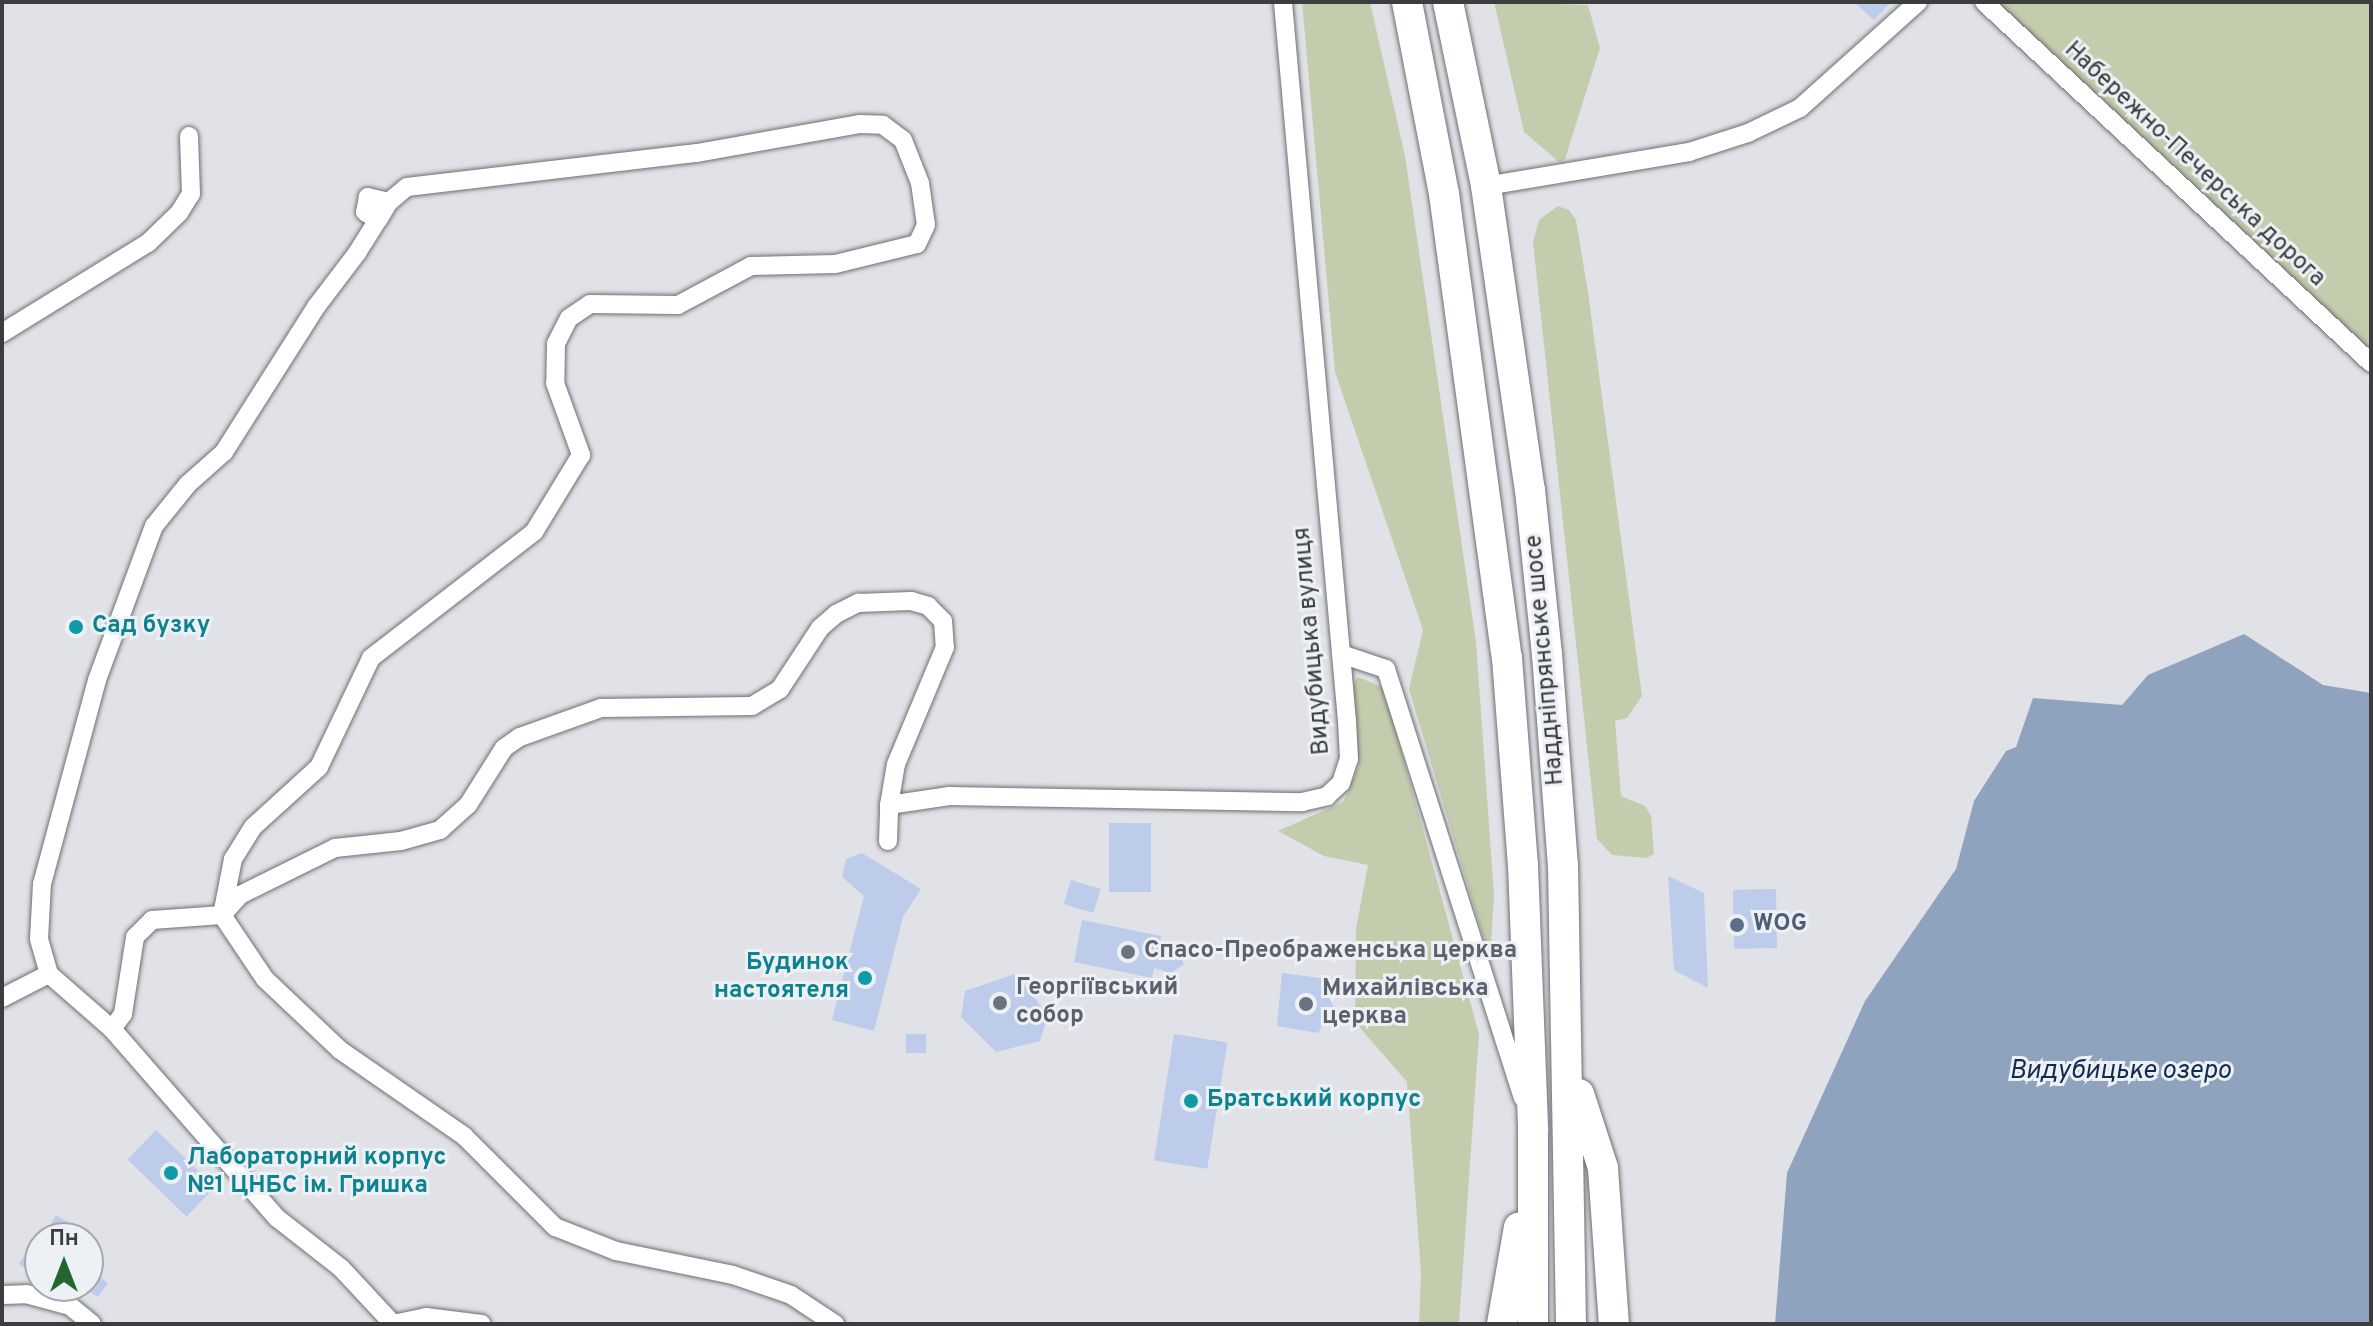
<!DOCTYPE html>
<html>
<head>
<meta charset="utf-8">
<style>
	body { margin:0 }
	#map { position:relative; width:2373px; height:1326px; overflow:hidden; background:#e0e2e7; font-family:Overpass,sans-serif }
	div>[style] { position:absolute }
	.green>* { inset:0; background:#c4ccae }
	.water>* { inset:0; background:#8fa3be }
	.building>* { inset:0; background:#bdccea; transform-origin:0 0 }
	.roads { filter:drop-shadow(0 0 2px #6d7074) drop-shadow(0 0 2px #6d7074) }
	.street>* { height:18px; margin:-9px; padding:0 9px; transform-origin:9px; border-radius:9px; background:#fff }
	.primary>* { height:30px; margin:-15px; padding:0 15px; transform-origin:15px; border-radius:15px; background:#fff }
	.dots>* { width:22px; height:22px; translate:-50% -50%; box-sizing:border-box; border:4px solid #edf0f5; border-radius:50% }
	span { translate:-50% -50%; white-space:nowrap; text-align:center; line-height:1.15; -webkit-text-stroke:6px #edf0f5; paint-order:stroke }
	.street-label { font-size:24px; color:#3c3d3f }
	.culture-label { font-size:24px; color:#0d838f; font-weight:700 }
	.left { translate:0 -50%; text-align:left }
	.right { translate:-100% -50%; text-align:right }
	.service-label { font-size:24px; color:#4e5e75; font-weight:700 }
	.worship-label { font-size:24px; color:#5b616d; font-weight:700 }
	.water-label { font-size:26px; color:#102c51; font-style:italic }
	.frame { position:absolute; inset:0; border:4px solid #3c3d3f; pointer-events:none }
	.north { position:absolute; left:24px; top:1222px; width:80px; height:80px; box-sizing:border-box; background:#edf0f5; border:2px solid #a6a8ac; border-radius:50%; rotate:0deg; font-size:22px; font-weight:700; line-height:32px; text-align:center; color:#3c3d3f }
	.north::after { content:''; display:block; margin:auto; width:28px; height:36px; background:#236530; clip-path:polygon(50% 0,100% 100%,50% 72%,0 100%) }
</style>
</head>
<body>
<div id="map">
	<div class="green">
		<i style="clip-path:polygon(1302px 2px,1370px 2px,1405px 156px,1476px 642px,1494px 894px,1490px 960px,1409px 689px,1423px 630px,1335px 372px)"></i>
		<i style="clip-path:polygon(1494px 2px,1588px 5px,1600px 48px,1565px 159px,1559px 162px,1524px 132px)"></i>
		<i style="clip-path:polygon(1973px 2px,2371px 2px,2371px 363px,1999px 15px)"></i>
		<i style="clip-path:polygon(1558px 206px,1569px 210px,1576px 220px,1588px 292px,1642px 696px,1627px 718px,1615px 721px,1621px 796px,1645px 806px,1651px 816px,1654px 854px,1647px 858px,1612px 855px,1597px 839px,1533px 242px,1539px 220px)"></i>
		<i style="clip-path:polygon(1358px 677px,1384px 688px,1479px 1034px,1459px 1324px,1419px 1324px,1421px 1272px,1407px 1082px,1355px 1022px,1356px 929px,1368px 865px,1324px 856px,1278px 831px,1343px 802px,1359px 766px,1351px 689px)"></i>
	</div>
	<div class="water">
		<i style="clip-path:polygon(2244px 634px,2323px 685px,2371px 693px,2371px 1324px,1775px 1324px,1787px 1173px,1865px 1001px,1956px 869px,1974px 801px,2006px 751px,2016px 747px,2033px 698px,2122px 705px,2148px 675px)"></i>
	</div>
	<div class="building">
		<i style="clip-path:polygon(1854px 2px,1891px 2px,1874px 20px)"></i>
		<i style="left:1151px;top:823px;width:69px;height:42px;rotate:90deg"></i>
		<i style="clip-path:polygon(862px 853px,921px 889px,903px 917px,874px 1031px,832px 1020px,864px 896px,842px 877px,846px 859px)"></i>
		<i style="clip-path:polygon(1668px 876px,1704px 893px,1708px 988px,1674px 970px)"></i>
		<i style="left:1071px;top:880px;width:31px;height:25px;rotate:17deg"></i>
		<i style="left:1776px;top:889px;width:59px;height:43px;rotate:89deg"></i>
		<i style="clip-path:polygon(1082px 920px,1161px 936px,1159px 947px,1177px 947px,1184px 964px,1171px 973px,1154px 968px,1152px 978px,1074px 962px)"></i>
		<i style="clip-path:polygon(1282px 973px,1327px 979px,1333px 1008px,1318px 1033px,1277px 1026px)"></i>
		<i style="clip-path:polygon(1015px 974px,1048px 1015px,1040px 1041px,996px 1052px,961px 1017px,965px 991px)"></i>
		<i style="left:906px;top:1034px;width:20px;height:19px"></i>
		<i style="left:1174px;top:1034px;width:54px;height:128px;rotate:9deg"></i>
		<i style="left:156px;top:1130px;width:82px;height:41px;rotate:44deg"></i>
		<i style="clip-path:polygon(56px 1215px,95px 1238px,43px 1238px)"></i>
		<i style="clip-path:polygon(29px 1248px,40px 1255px,40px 1278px,19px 1264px)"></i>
		<i style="clip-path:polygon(88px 1269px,108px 1283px,98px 1297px,88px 1291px)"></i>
	</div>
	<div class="roads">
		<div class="street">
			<i style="left:1984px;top:2px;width:529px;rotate:43.01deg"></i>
			<i style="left:1486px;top:186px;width:206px;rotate:-9.5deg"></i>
			<i style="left:1689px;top:152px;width:62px;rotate:-17.9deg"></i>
			<i style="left:1748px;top:133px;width:58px;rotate:-25.7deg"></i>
			<i style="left:1800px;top:108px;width:159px;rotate:-41.9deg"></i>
			<i style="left:389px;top:202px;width:23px;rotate:-40deg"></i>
			<i style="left:407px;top:187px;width:292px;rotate:-6.7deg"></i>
			<i style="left:697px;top:153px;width:166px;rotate:-10.1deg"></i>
			<i style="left:860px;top:124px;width:23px;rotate:2deg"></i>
			<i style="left:883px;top:125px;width:25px;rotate:37deg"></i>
			<i style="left:903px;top:140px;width:46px;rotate:68.4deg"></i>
			<i style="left:920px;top:183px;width:42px;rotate:81.9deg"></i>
			<i style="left:926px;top:225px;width:21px;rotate:115deg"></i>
			<i style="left:917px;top:244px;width:84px;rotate:166.3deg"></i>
			<i style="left:835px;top:264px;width:84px;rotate:178.6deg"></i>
			<i style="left:751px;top:266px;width:83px;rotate:151.9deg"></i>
			<i style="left:678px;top:305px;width:88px;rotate:-179.3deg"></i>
			<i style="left:590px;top:304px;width:25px;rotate:146deg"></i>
			<i style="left:569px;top:318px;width:29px;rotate:117deg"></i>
			<i style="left:556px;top:344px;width:39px;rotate:91deg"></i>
			<i style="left:555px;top:383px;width:77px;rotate:70.1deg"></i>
			<i style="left:581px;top:455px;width:90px;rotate:121.4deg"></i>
			<i style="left:534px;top:532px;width:206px;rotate:142.3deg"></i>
			<i style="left:371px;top:658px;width:121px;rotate:115.5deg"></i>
			<i style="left:319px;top:767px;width:89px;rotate:137.7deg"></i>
			<i style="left:253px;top:827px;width:38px;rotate:122deg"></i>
			<i style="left:233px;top:859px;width:57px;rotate:101.1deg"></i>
			<i style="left:222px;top:915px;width:77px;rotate:56.1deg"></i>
			<i style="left:265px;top:979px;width:103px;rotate:43.4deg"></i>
			<i style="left:340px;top:1050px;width:151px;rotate:34.7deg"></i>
			<i style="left:464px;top:1136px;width:129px;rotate:45deg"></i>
			<i style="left:555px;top:1227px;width:66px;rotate:21.5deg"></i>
			<i style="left:616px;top:1251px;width:119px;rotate:11.6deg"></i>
			<i style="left:733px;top:1275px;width:61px;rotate:19deg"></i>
			<i style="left:791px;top:1295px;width:53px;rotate:33.4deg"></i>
			<i style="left:2px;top:333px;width:172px;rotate:-31.7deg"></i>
			<i style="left:148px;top:243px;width:43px;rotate:-44.1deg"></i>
			<i style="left:179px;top:213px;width:22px;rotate:-58deg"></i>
			<i style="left:191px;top:194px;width:58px;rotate:-92deg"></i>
			<i style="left:1341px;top:654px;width:47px;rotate:18.4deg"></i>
			<i style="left:1386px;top:669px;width:450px;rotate:72.3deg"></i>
			<i style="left:888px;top:841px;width:36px;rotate:-88deg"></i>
			<i style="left:889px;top:805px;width:61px;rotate:-8.5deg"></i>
			<i style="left:949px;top:796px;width:353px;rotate:1deg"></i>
			<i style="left:1302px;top:802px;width:26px;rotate:-13deg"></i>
			<i style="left:1327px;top:796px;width:19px;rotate:-43deg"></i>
			<i style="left:1341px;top:783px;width:25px;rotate:-72deg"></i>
			<i style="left:1349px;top:759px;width:38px;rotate:-93deg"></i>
			<i style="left:1347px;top:721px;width:722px;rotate:-95.09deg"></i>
			<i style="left:49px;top:974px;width:36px;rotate:-106deg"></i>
			<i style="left:39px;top:939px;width:55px;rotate:-86.9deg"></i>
			<i style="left:42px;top:884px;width:211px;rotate:-74.9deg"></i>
			<i style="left:97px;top:680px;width:164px;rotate:-69.7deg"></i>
			<i style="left:154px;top:526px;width:54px;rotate:-51deg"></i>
			<i style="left:188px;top:484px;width:48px;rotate:-41.6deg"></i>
			<i style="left:224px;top:452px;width:172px;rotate:-57.6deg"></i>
			<i style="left:316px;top:307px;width:68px;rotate:-52.8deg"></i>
			<i style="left:357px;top:253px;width:39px;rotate:-58deg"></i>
			<i style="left:378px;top:220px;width:21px;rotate:-59deg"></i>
			<i style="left:389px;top:202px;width:22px;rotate:-167deg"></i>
			<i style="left:368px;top:197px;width:15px;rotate:101deg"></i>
			<i style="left:365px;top:212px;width:15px;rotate:32deg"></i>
			<i style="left:2px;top:998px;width:53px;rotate:-27.1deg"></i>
			<i style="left:49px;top:974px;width:84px;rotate:41.1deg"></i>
			<i style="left:112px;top:1029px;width:251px;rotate:48.9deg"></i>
			<i style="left:277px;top:1218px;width:81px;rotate:38deg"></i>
			<i style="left:341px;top:1268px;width:76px;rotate:47.1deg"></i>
			<i style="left:112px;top:1029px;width:19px;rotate:-54deg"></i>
			<i style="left:123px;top:1014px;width:78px;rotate:-81.1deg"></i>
			<i style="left:135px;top:937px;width:24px;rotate:-45deg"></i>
			<i style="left:152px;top:920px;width:70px;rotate:-4.1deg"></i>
			<i style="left:222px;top:915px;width:27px;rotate:-48deg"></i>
			<i style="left:240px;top:895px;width:106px;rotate:-26.3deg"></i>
			<i style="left:335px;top:848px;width:66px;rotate:-6.1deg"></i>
			<i style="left:401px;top:841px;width:41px;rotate:-15.8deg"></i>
			<i style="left:440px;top:830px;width:38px;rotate:-42deg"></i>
			<i style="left:468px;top:805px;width:67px;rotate:-57.7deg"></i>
			<i style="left:504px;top:748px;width:19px;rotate:-35deg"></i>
			<i style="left:520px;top:737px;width:86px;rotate:-19.7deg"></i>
			<i style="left:601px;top:708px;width:151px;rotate:-0.8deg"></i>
			<i style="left:752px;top:706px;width:33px;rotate:-31deg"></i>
			<i style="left:780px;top:689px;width:73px;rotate:-56.7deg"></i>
			<i style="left:820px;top:628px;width:21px;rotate:-41deg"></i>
			<i style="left:836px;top:614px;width:25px;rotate:-27deg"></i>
			<i style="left:858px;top:603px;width:53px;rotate:-2.2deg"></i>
			<i style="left:911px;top:601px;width:18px;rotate:16deg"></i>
			<i style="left:928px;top:606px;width:21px;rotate:45deg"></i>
			<i style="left:943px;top:621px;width:26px;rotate:86deg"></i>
			<i style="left:945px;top:647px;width:127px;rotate:112.7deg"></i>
			<i style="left:896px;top:764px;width:42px;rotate:99.7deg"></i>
			<i style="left:2px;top:1295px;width:24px;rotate:-2deg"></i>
			<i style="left:26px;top:1294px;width:46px;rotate:15.3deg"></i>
			<i style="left:70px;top:1306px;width:28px;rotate:39deg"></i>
			<i style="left:393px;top:1324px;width:34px;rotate:-12deg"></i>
			<i style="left:426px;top:1317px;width:56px;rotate:7.1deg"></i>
		</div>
		<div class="primary">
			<i style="left:1407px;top:2px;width:196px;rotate:79.1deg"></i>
			<i style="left:1444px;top:194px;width:468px;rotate:82.3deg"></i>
			<i style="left:1507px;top:658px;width:208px;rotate:85.6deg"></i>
			<i style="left:1523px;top:865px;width:266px;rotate:87.8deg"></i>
			<i style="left:1533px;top:1131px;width:193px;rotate:90deg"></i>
			<i style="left:1448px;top:2px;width:188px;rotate:78.3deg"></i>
			<i style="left:1486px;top:186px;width:307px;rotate:81.8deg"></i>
			<i style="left:1530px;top:490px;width:165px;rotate:84.1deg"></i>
			<i style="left:1547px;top:654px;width:213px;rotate:85.7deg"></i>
			<i style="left:1563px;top:866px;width:458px;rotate:89deg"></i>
			<i style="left:1579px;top:1094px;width:78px;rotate:72deg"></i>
			<i style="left:1603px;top:1168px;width:156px;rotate:86deg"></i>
			<i style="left:1502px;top:1324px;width:98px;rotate:-80.1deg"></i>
		</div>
	</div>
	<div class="dots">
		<i style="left:76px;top:627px;background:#0f9aa8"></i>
		<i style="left:1737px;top:925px;background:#5c6f8a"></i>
		<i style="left:1128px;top:952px;background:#6b7280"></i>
		<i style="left:865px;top:978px;background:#0f9aa8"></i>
		<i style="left:1000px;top:1003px;background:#6b7280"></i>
		<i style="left:1306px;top:1004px;background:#6b7280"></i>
		<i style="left:1191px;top:1101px;background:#0f9aa8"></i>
		<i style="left:171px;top:1173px;background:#0f9aa8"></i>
	</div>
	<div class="street-label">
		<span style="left:2194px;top:165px;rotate:43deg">Набережно-Печерська дорога</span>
		<span style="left:1313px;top:641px;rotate:-95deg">Видубицька вулиця</span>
		<span style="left:1546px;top:660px;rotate:-95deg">Наддніпрянське шосе</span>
	</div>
	<div class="culture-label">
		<span class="left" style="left:92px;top:627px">Сад бузку</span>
		<span class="right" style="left:849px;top:978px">Будинок<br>настоятеля</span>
		<span class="left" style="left:1207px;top:1101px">Братський корпус</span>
		<span class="left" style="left:187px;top:1173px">Лабораторний корпус<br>№1 ЦНБС ім. Гришка</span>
	</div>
	<div class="service-label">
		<span class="left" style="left:1753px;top:925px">WOG</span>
	</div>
	<div class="worship-label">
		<span class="left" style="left:1144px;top:952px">Спасо-Преображенська церква</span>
		<span class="left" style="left:1016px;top:1003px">Георгіївський<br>собор</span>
		<span class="left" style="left:1322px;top:1004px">Михайлівська<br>церква</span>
	</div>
	<div class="water-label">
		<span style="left:2120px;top:1072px">Видубицьке озеро</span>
	</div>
	<div class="frame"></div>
	<div class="north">Пн</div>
</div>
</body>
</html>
